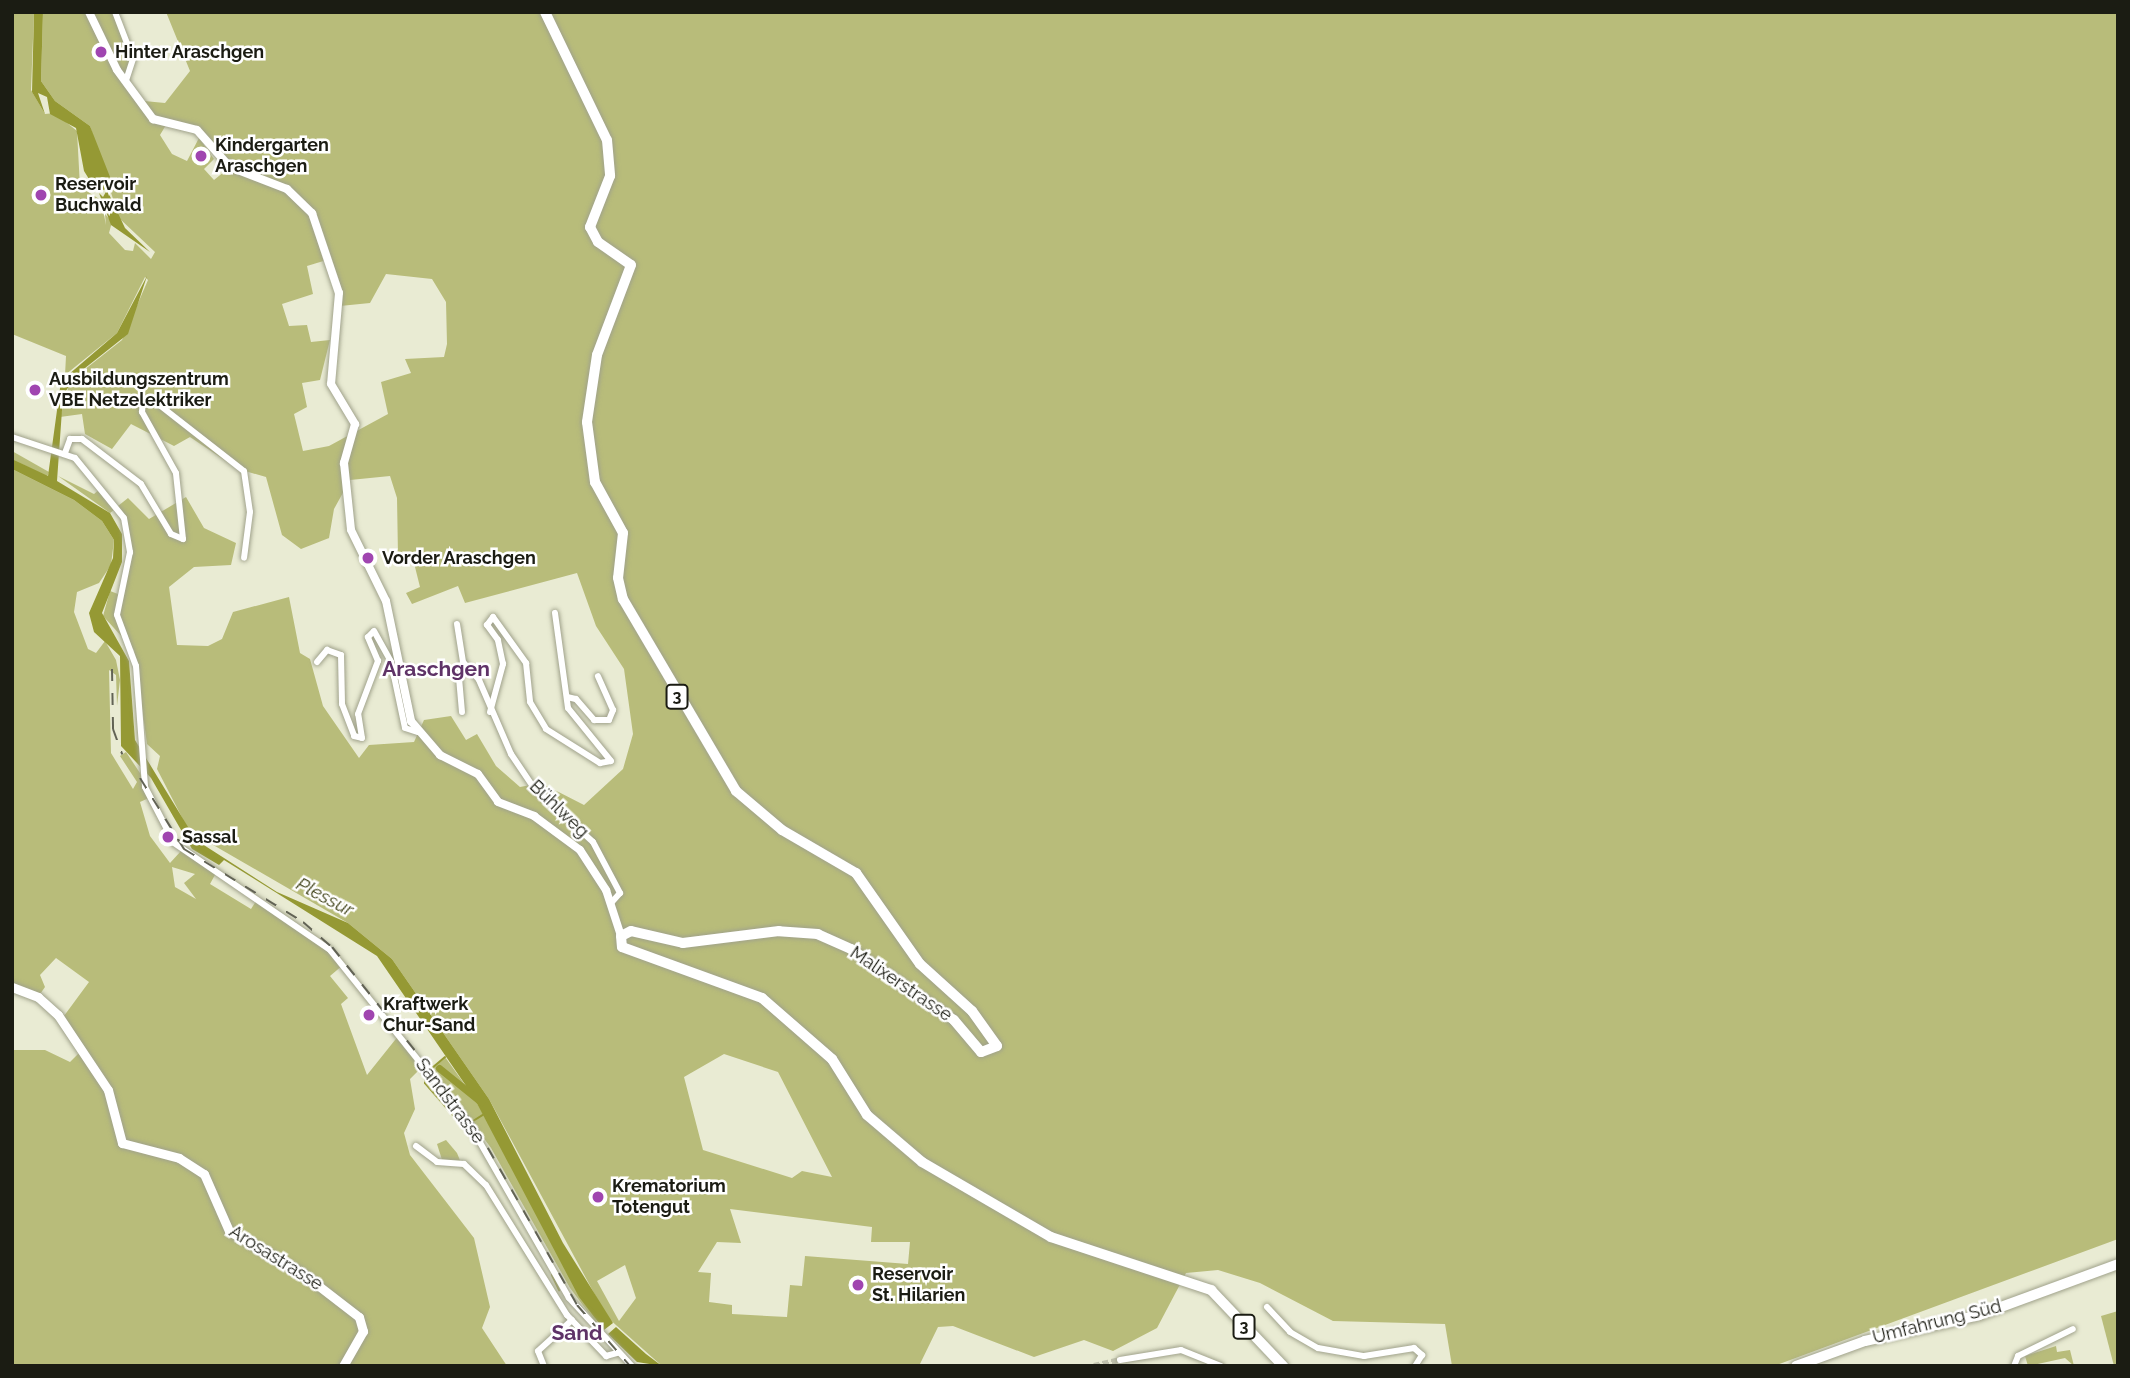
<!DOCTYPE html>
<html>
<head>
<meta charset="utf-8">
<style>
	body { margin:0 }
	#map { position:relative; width:2130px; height:1378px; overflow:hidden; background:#e9ebd3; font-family:Raleway,sans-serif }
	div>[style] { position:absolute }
	.green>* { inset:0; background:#b8bc7a }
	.water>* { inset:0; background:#959934 }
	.stream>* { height:2px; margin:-1px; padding:0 1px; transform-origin:1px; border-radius:1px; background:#959934 }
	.canal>* { height:7px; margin:-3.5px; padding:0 3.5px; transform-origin:3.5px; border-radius:3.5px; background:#959934 }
	.minor-tunnel>* { height:6px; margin-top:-3px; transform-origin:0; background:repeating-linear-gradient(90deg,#c0c2ad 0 6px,transparent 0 9px) }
	.roads { filter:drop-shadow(0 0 2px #a0a28b) drop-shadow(0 0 2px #a0a28b) }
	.minor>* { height:6px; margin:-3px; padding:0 3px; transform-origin:3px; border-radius:3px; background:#fff }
	.tertiary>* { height:8px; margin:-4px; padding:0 4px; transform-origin:4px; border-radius:4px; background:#fff }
	.secondary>* { height:9px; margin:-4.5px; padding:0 4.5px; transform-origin:4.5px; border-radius:4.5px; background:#fff }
	.primary>* { height:10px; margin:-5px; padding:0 5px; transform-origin:5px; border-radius:5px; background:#fff }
	.rail>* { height:2px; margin-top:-1px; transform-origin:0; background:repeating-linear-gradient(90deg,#626355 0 12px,transparent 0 24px) }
	.dots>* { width:19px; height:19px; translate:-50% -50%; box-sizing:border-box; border:4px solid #fff; border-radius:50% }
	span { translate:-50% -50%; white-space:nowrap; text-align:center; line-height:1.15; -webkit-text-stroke:5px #fff; paint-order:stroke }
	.shield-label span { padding:2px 5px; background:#fff; border:2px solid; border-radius:5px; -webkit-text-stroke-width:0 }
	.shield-label { font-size:16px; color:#1b1c13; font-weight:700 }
	.poi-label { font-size:18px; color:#1b1c13; font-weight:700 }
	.left { translate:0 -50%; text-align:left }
	.street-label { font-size:18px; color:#1b1c13 }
	.water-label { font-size:19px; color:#42441b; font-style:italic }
	.quarter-label { font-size:21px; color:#5f3367; font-weight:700 }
	.frame { position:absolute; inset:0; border:14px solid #1b1c13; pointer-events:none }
</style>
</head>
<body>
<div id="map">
	<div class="green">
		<i style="clip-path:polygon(evenodd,13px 12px,34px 12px,31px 90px,45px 114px,55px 113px,77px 131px,80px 187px,101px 200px,106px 225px,105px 214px,112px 222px,109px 233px,125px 250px,133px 251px,135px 243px,151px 259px,155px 252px,119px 218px,90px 126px,55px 101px,41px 81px,43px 12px,115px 12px,132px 53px,127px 81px,144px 101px,165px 103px,190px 71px,166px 12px,2118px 12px,2118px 1239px,1774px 1366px,1452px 1366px,1445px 1324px,1333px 1321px,1260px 1283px,1218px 1270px,1186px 1273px,1157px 1328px,1113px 1351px,1084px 1340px,1034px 1357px,953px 1326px,938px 1327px,919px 1366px,662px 1366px,607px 1317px,489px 1099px,392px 959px,348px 923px,189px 831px,157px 769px,160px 756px,147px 744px,134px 650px,103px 616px,110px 591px,118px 594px,130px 552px,118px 507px,110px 513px,58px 476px,94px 494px,102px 487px,118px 506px,128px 498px,149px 519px,186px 497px,204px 528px,236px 543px,231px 565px,194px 567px,169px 587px,177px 645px,208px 646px,222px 639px,233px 612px,289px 597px,300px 653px,310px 659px,323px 706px,359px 758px,369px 745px,414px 742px,424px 720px,451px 716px,466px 740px,477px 734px,496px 766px,520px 787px,541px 783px,584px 805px,623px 769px,633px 734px,624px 669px,596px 626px,577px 573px,465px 603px,458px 586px,412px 604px,406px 593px,420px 587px,413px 559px,398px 556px,397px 498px,390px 476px,350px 480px,334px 509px,329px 538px,301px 549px,282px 535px,266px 477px,238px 469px,190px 437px,174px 446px,131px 424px,112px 449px,85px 434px,82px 414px,60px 417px,70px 381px,122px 340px,148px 280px,145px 277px,117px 333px,65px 375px,66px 356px,12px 334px,13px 12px,166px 125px,201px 132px,230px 167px,214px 180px,204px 169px,214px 159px,199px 138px,187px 161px,172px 154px,160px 135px,166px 125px,13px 12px,330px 259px,340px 306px,370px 303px,386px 274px,432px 279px,446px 302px,447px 344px,444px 357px,405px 359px,411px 373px,381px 382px,388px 414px,329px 446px,303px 451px,294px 414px,307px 407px,302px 383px,320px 380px,330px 340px,311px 342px,307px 325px,289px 326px,282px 304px,313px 294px,307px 266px,330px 259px,13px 12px,724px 1054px,778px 1072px,832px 1177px,802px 1171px,792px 1178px,703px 1150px,684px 1077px,724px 1054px,13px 12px,730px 1209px,872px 1227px,871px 1242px,910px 1242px,908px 1264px,805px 1256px,802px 1286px,790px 1285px,787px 1317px,732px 1314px,732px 1305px,709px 1302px,711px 1273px,698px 1272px,717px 1242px,741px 1243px,730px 1209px,13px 12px,625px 1265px,636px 1298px,619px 1321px,597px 1281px,625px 1265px)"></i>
		<i style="clip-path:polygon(12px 451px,49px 472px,47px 477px,12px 459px)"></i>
		<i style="clip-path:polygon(evenodd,12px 469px,74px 500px,102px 521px,114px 540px,111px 565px,99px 583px,77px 592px,74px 612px,88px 649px,96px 653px,105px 641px,116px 660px,120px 680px,117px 706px,116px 675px,109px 670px,111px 753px,133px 789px,137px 782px,120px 756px,126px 752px,140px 773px,151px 797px,140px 802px,150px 836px,170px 863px,181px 851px,216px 873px,210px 884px,251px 909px,258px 898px,325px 945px,343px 965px,330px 976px,348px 998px,341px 1004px,367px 1075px,399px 1035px,423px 1066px,410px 1079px,415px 1109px,404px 1133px,410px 1155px,474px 1238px,490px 1307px,482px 1328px,507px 1366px,12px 1366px,12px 1050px,45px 1050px,70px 1062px,82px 1050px,61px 1020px,89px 982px,56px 958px,40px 975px,45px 987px,38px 997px,12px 987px,12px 469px,172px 867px,195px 874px,184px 883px,196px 899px,175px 887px,172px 867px)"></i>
		<i style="clip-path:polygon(445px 1057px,473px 1096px,603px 1332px,570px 1288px,491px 1148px,432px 1068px)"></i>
		<i style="clip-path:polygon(446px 1140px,457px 1153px,461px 1163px,443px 1163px,437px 1144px)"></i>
		<i style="clip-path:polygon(2118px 1311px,2118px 1365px,2114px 1366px,2101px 1316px)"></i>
		<i style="clip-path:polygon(2056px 1346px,2057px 1352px,2070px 1350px,2074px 1366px,2065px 1358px,2028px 1366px,2025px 1356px)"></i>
	</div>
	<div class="water">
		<i style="clip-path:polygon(34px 12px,43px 12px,41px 81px,55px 101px,90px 126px,112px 182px,106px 189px,97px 192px,84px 171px,76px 128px,50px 114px,47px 97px,38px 93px,45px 114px,32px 92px)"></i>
		<i style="clip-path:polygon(107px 190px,125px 228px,150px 252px,111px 225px,99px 193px,103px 197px)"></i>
		<i style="clip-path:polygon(147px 276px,128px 334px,75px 376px,63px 396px,57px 481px,110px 513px,122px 534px,122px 562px,102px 613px,129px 661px,135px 740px,196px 840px,277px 892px,348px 923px,392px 959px,489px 1099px,563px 1243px,613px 1323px,604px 1330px,579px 1297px,473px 1096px,377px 956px,224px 860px,219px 865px,192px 849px,151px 778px,121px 746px,120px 656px,94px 632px,89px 613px,113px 558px,114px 540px,102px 521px,74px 500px,12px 469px,12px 459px,48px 476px,61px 381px,117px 333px)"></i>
		<i style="clip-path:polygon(616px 1327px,646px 1354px,662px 1366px,637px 1362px,608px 1334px)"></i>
	</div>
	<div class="stream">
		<i style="left:432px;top:1068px;width:17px;rotate:-40deg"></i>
		<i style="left:426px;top:1075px;width:8px;rotate:97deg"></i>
		<i style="left:425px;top:1083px;width:61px;rotate:49deg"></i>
		<i style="left:473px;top:1121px;width:13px;rotate:-32deg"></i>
		<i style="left:552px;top:1275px;width:17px;rotate:65deg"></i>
	</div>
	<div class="canal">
		<i style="left:439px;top:1068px;width:54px;rotate:39deg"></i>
	</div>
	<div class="minor-tunnel">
		<i style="left:1094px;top:1366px;width:27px;rotate:-13deg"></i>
	</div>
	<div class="roads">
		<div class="minor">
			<i style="left:115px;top:12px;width:50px;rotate:69deg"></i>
			<i style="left:133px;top:59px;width:22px;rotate:108deg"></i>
			<i style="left:12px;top:437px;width:66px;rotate:18.4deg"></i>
			<i style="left:75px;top:458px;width:77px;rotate:50.8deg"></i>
			<i style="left:124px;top:518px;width:35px;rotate:80deg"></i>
			<i style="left:130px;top:552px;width:64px;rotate:101.7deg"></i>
			<i style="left:117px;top:615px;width:54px;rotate:69.6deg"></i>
			<i style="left:136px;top:666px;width:121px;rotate:85.7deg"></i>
			<i style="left:145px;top:787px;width:63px;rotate:62.6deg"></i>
			<i style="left:174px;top:843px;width:189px;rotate:34.4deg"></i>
			<i style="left:330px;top:950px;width:224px;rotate:51.3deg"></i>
			<i style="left:470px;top:1125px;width:199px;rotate:60.2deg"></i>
			<i style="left:569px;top:1298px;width:93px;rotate:47.2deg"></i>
			<i style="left:65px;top:453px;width:15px;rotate:-70deg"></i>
			<i style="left:70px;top:439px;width:12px"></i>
			<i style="left:82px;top:439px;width:74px;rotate:37.3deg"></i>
			<i style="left:141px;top:484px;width:58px;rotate:59deg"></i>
			<i style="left:171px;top:534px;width:13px;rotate:23deg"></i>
			<i style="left:183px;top:539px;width:66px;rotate:-96.1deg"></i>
			<i style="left:176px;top:473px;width:70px;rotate:-119.1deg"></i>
			<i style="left:142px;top:412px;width:12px;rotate:-85deg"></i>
			<i style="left:143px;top:400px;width:10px"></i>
			<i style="left:153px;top:400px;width:115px;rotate:38deg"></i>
			<i style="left:244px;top:471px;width:41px;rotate:81.7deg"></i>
			<i style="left:250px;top:512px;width:46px;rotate:97.4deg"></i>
			<i style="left:457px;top:624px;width:38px;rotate:81deg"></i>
			<i style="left:463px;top:662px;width:24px;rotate:48deg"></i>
			<i style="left:479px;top:680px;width:81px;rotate:66.6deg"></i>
			<i style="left:511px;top:754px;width:40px;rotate:56deg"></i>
			<i style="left:533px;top:787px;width:81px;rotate:42.5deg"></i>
			<i style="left:593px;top:842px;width:58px;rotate:62.1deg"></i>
			<i style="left:620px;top:893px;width:13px;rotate:132deg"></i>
			<i style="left:317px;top:662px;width:16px;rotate:-50deg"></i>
			<i style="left:327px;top:650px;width:15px;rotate:20deg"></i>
			<i style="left:341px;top:655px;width:49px;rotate:88.8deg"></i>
			<i style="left:342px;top:704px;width:34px;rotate:69deg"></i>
			<i style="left:354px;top:736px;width:8px;rotate:14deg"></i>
			<i style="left:362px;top:738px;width:24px;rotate:-99deg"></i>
			<i style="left:358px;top:714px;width:57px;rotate:-69.3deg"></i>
			<i style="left:378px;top:661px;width:26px;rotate:-113deg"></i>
			<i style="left:368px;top:637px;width:8px;rotate:-45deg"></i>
			<i style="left:374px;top:631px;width:35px;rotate:61deg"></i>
			<i style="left:391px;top:662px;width:67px;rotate:78deg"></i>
			<i style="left:405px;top:728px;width:13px;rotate:18deg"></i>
			<i style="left:567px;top:697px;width:9px;rotate:13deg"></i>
			<i style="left:576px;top:699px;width:28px;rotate:49deg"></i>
			<i style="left:594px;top:720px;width:15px"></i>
			<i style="left:609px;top:720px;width:11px;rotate:-68deg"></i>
			<i style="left:613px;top:710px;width:37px;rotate:-114deg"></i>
			<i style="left:462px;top:712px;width:37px;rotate:-95deg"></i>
			<i style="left:459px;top:675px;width:11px;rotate:-63deg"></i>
			<i style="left:490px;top:712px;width:50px;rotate:-74.8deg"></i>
			<i style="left:503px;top:664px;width:25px;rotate:-102deg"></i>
			<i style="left:498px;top:640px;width:19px;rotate:-126deg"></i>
			<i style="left:487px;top:625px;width:10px;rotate:-53deg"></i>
			<i style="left:493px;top:617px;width:57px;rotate:54.3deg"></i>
			<i style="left:526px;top:663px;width:39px;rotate:84deg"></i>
			<i style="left:530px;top:702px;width:31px;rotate:59deg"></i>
			<i style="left:546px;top:729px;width:64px;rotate:32.2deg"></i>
			<i style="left:600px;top:763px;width:11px;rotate:-10deg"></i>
			<i style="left:611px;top:761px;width:68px;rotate:-129.1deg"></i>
			<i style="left:568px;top:708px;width:96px;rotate:-97.8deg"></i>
			<i style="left:416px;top:1146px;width:26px;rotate:37deg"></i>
			<i style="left:437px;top:1162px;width:27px;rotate:4deg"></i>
			<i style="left:464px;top:1164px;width:30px;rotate:44deg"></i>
			<i style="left:486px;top:1185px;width:153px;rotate:58.1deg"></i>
			<i style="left:567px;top:1315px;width:57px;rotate:46.4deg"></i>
			<i style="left:606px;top:1356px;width:11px;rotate:-15deg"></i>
			<i style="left:1267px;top:1307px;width:34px;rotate:47deg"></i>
			<i style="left:1290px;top:1332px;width:32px;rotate:30deg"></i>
			<i style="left:1318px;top:1348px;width:47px;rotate:9.9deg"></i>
			<i style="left:1364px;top:1356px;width:51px;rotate:-9.1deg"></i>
			<i style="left:1414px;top:1348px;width:11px;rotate:41deg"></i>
			<i style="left:1422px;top:1355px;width:13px;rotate:122deg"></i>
			<i style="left:1120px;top:1360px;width:62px;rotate:-9.3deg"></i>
			<i style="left:1181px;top:1350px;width:43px;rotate:21.8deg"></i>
			<i style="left:544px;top:1366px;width:16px;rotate:-112deg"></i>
			<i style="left:538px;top:1351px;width:46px;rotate:-42.4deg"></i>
			<i style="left:2014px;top:1366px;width:11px;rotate:-68deg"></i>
			<i style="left:2018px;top:1356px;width:61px;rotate:-26.1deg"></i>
		</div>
		<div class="tertiary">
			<i style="left:89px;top:12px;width:64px;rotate:64.2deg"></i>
			<i style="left:117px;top:70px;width:61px;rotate:53.7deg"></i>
			<i style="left:153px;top:119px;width:45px;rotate:14deg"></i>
			<i style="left:197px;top:130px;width:50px;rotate:48.3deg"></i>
			<i style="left:230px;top:167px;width:61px;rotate:21.1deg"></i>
			<i style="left:287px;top:189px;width:35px;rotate:44deg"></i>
			<i style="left:312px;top:213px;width:84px;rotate:71.4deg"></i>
			<i style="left:339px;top:293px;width:91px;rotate:95deg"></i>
			<i style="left:331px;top:384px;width:47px;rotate:59deg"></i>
			<i style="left:355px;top:424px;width:41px;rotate:105.8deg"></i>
			<i style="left:344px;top:463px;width:67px;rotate:84deg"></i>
			<i style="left:351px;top:530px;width:79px;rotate:63.8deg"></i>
			<i style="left:386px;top:601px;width:123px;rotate:78.2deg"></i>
			<i style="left:411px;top:721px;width:45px;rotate:49.5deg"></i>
			<i style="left:440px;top:755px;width:42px;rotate:26.6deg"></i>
			<i style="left:478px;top:774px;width:34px;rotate:54deg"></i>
			<i style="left:498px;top:802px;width:39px;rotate:21deg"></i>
			<i style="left:534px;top:816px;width:57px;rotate:36.5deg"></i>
			<i style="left:580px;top:850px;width:48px;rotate:57deg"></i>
			<i style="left:606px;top:890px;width:48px;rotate:71.9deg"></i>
		</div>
		<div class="secondary">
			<i style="left:12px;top:987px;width:28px;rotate:21deg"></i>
			<i style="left:38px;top:997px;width:27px;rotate:42deg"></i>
			<i style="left:58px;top:1015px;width:90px;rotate:56.3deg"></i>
			<i style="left:108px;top:1090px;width:55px;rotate:75.2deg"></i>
			<i style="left:122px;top:1143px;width:59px;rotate:14.7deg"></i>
			<i style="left:179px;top:1158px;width:30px;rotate:33deg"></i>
			<i style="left:204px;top:1174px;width:62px;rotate:66.3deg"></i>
			<i style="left:229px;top:1231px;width:84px;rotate:29.9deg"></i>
			<i style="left:302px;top:1273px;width:72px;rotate:37.7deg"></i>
			<i style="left:359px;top:1317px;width:15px;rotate:74deg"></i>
			<i style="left:363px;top:1331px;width:40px;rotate:119.7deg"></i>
		</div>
		<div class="primary">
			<i style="left:545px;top:12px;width:142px;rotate:64.2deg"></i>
			<i style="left:607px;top:140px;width:36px;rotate:85deg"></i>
			<i style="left:610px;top:176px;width:55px;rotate:111.4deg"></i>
			<i style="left:590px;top:227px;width:17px;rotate:62deg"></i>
			<i style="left:598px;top:242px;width:40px;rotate:34.9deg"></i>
			<i style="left:631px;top:265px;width:96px;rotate:110.7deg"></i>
			<i style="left:597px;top:355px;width:68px;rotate:98.5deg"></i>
			<i style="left:587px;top:422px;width:61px;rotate:82.4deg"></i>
			<i style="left:595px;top:482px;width:58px;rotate:61.2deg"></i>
			<i style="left:623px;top:533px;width:45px;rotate:96.3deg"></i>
			<i style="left:618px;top:578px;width:22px;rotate:77deg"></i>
			<i style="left:623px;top:599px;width:223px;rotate:59.5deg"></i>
			<i style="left:736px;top:791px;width:60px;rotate:40.3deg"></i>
			<i style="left:782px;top:830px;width:86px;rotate:30.2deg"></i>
			<i style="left:856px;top:873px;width:111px;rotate:54.9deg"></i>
			<i style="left:920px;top:964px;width:70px;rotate:42.1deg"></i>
			<i style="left:972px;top:1011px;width:43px;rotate:54.5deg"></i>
			<i style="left:997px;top:1046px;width:17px;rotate:159deg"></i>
			<i style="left:981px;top:1052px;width:42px;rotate:-130.2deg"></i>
			<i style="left:954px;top:1020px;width:125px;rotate:-145.4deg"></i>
			<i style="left:851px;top:949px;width:36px;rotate:-156deg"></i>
			<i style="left:818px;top:934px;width:39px;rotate:-176deg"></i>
			<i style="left:779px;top:931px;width:97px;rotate:172.9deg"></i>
			<i style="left:683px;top:943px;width:53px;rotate:-167deg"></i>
			<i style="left:631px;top:931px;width:11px;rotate:153deg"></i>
			<i style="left:621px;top:936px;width:11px;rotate:85deg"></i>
			<i style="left:622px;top:947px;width:149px;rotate:20deg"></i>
			<i style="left:762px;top:998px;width:93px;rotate:41.1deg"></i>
			<i style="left:832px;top:1059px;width:66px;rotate:58deg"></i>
			<i style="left:867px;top:1115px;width:72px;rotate:40.5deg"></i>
			<i style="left:922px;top:1162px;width:149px;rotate:30.2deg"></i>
			<i style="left:1051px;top:1237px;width:169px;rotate:18.3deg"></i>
			<i style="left:1211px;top:1290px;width:105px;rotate:46.5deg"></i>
			<i style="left:1796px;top:1366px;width:73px;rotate:-19.9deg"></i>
			<i style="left:1865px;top:1341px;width:117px;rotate:-12.8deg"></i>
			<i style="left:1979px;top:1315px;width:148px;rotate:-20.1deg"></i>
		</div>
	</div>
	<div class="rail">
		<i style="left:112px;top:669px;width:60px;rotate:89deg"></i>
		<i style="left:113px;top:729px;width:27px;rotate:70deg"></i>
		<i style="left:140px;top:778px;width:84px;rotate:58.2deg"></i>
		<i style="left:184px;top:849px;width:140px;rotate:31.5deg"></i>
		<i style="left:303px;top:922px;width:38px;rotate:41deg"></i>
		<i style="left:332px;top:947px;width:231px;rotate:51.3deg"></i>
		<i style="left:476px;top:1127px;width:205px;rotate:60.4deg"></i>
		<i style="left:577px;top:1305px;width:81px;rotate:49deg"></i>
	</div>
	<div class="dots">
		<i style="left:101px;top:52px;background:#a045b0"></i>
		<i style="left:201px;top:156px;background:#a045b0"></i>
		<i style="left:41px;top:195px;background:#a045b0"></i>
		<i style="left:35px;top:390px;background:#a045b0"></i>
		<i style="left:368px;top:558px;background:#a045b0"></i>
		<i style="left:168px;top:837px;background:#a045b0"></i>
		<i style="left:369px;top:1015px;background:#a045b0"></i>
		<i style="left:598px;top:1197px;background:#a045b0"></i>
		<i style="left:858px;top:1285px;background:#a045b0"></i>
	</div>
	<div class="shield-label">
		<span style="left:677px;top:697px">3</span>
		<span style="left:1244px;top:1327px">3</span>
	</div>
	<div class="poi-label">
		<span class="left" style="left:115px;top:52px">Hinter Araschgen</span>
		<span class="left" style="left:215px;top:156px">Kindergarten<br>Araschgen</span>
		<span class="left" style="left:55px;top:195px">Reservoir<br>Buchwald</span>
		<span class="left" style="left:49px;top:390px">Ausbildungszentrum<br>VBE Netzelektriker</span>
		<span class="left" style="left:382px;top:558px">Vorder Araschgen</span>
		<span class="left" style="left:182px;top:837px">Sassal</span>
		<span class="left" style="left:383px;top:1015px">Kraftwerk<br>Chur-Sand</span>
		<span class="left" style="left:612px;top:1197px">Krematorium<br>Totengut</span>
		<span class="left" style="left:872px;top:1285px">Reservoir<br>St. Hilarien</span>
	</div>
	<div class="street-label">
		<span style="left:559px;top:809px;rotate:44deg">Bühlweg</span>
		<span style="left:901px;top:984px;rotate:34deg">Malixerstrasse</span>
		<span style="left:450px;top:1101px;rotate:53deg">Sandstrasse</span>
		<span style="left:276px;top:1258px;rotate:32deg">Arosastrasse</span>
		<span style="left:1937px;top:1322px;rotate:-14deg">Umfahrung Süd</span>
	</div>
	<div class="water-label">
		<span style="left:325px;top:897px;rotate:28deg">Plessur</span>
	</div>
	<div class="quarter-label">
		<span style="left:436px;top:669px">Araschgen</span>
		<span style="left:577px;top:1333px">Sand</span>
	</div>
	<div class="frame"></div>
</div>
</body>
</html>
